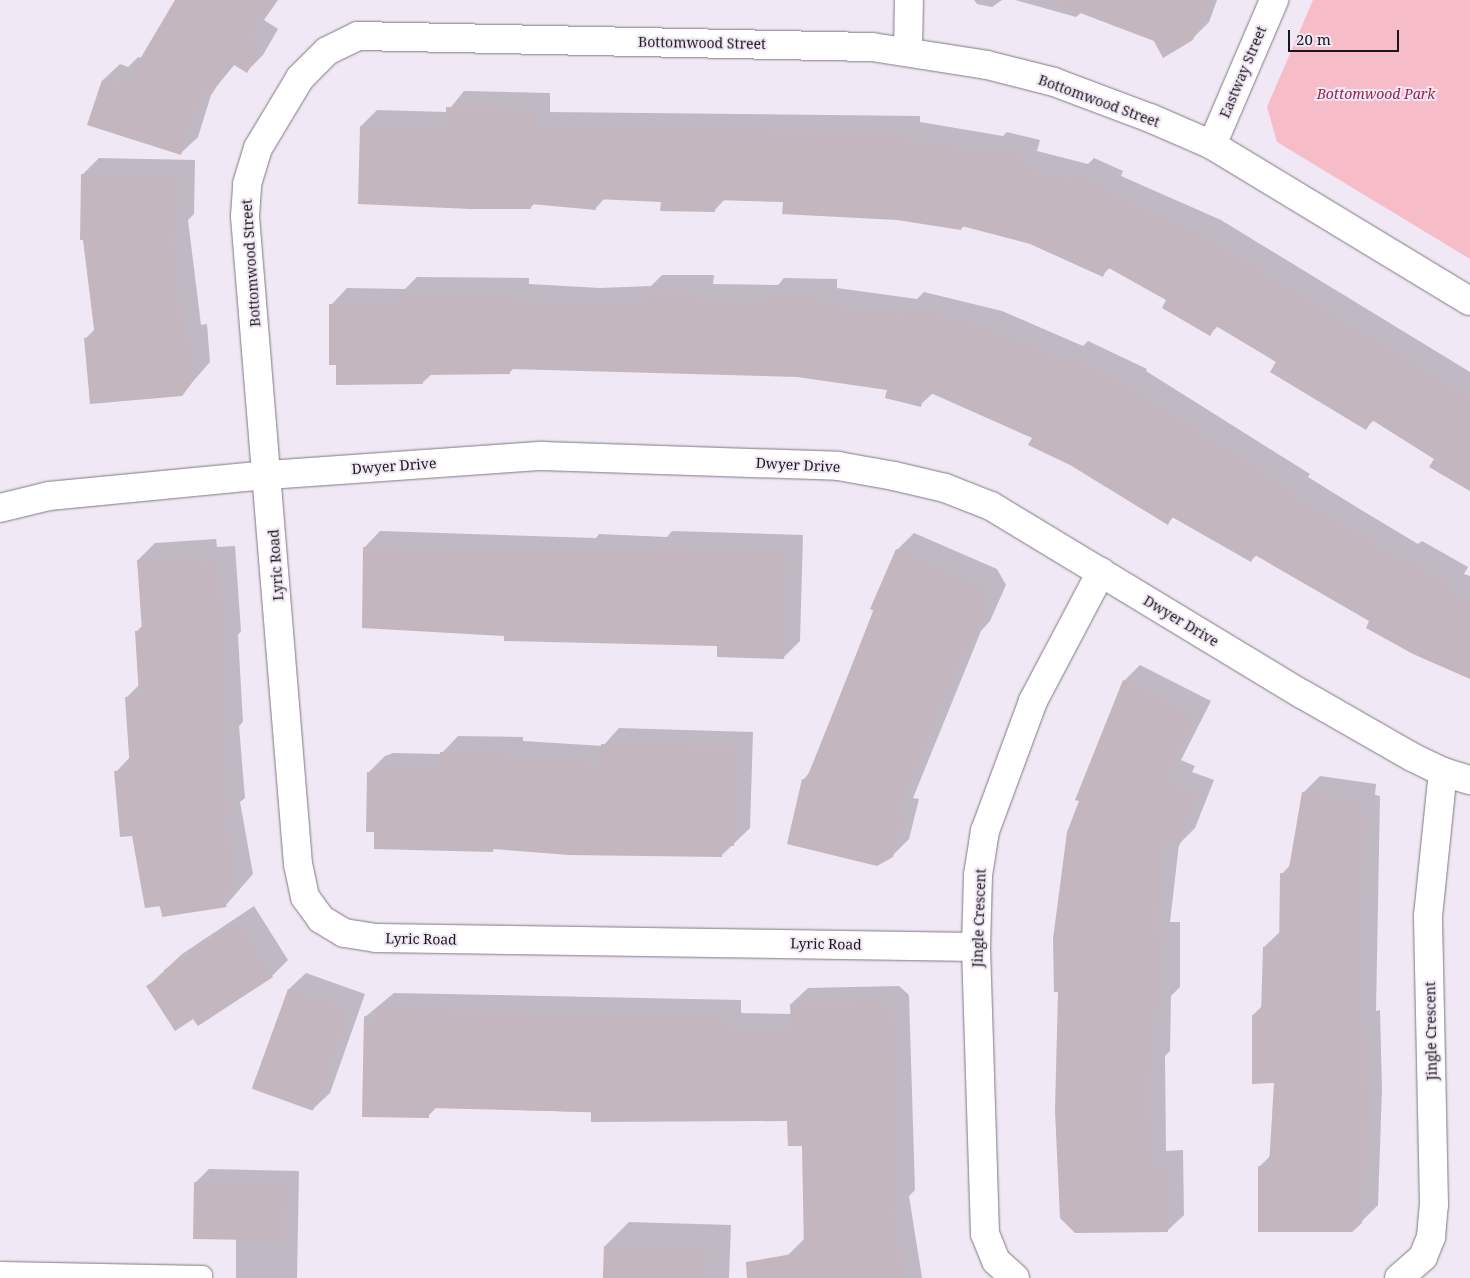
<!DOCTYPE html>
<html>
<head>
<meta charset="utf-8">
<style>
	body { margin:0 }
	#map { position:relative; width:1470px; height:1278px; overflow:hidden; background:#f0e8f4; font-family:"Noto Serif",serif }
	div>[style] { position:absolute }
	.green>* { inset:0; background:#f6bdc8 }
	.shadow>* { inset:0; background:#0003 }
	.building>* { inset:0; background:#c3b6be; transform-origin:0 0 }
	.roads { filter:drop-shadow(0 0 1px #7f7983) drop-shadow(0 0 1px #7f7983) }
	.lane>* { height:19px; margin:-9.5px; padding:0 9.5px; transform-origin:9.5px; border-radius:9.5px; background:#fff }
	.street>* { height:28px; margin:-14px; padding:0 14px; transform-origin:14px; border-radius:14px; background:#fff }
	span { translate:-50% -50%; white-space:nowrap; text-align:center; line-height:1.15; -webkit-text-stroke:4px #f0e8f4; paint-order:stroke }
	.street-label { font-size:14px; color:#1b181d }
	.park-label { font-size:14px; color:#96254a; font-style:italic }
	.scale { position:absolute; left:1288px; top:30px; width:111px; height:22px; box-sizing:border-box; border:2px solid #1b181d; border-top:0; padding-left:6px; font-size:15px; line-height:18px; white-space:nowrap; color:#1b181d; -webkit-text-stroke:4px #f0e8f4; paint-order:stroke }
</style>
</head>
<body>
<div id="map">
	<div class="green">
		<i style="clip-path:polygon(1313px 0,1470px 0,1470px 259px,1277px 142px,1267px 107px)"></i>
	</div>
	<div class="shadow">
		<i style="clip-path:polygon(177px 0,278px 0,264px 20px,278px 29px,263px 55px,247px 71px,235px 64px,212px 92px,198px 137px,181px 153px,103px 80px,120px 64px,128px 67px,138px 57px,142px 58px)"></i>
		<i style="clip-path:polygon(974px 0,1002px 0,992px 7px,977px 4px)"></i>
		<i style="clip-path:polygon(1015px 0,1217px 0,1209px 22px,1192px 39px,1155px 40px,1082px 12px,1076px 17px)"></i>
		<i style="clip-path:polygon(464px 91px,550px 93px,550px 112px,920px 116px,920px 122px,1003px 136px,1007px 132px,1040px 140px,1037px 151px,1088px 164px,1094px 158px,1123px 171px,1121px 176px,1221px 220px,1470px 372px,1470px 490px,1436px 458px,1374px 420px,1366px 428px,1278px 362px,1218px 326px,1210px 334px,1168px 300px,1111px 267px,1102px 275px,1031px 242px,964px 226px,961px 229px,784px 201px,725px 199px,714px 211px,662px 201px,605px 198px,595px 209px,535px 203px,530px 208px,361px 126px,377px 110px,447px 112px)"></i>
		<i style="clip-path:polygon(99px 158px,195px 160px,194px 214px,188px 220px,201px 325px,207px 324px,210px 362px,181px 395px,85px 339px,95px 329px,82px 175px)"></i>
		<i style="clip-path:polygon(662px 275px,714px 275px,713px 284px,778px 285px,784px 278px,837px 279px,837px 288px,917px 299px,924px 292px,1002px 311px,1083px 346px,1088px 341px,1147px 369px,1146px 371px,1310px 474px,1308px 477px,1358px 508px,1418px 544px,1422px 541px,1468px 567px,1464px 574px,1470px 576px,1470px 678px,1257px 555px,1251px 560px,1174px 516px,1168px 523px,1033px 437px,933px 393px,920px 405px,889px 388px,797px 376px,514px 368px,509px 373px,432px 374px,422px 383px,337px 364px,331px 305px,347px 288px,405px 289px,417px 277px,529px 278px,529px 284px,600px 288px,651px 286px)"></i>
		<i style="clip-path:polygon(380px 531px,596px 538px,599px 534px,667px 537px,672px 531px,803px 535px,800px 641px,784px 657px,719px 645px,506px 635px,364px 548px)"></i>
		<i style="clip-path:polygon(914px 533px,997px 569px,1006px 585px,990px 621px,981px 631px,913px 798px,919px 799px,909px 839px,892px 856px,803px 780px,810px 772px,897px 550px)"></i>
		<i style="clip-path:polygon(216px 539px,217px 547px,235px 546px,241px 631px,238px 635px,243px 722px,239px 726px,245px 798px,240px 802px,253px 874px,226px 905px,163px 916px,133px 835px,116px 772px,130px 757px,127px 697px,139px 685px,136px 632px,143px 625px,138px 560px,155px 543px)"></i>
		<i style="clip-path:polygon(1140px 665px,1211px 701px,1181px 760px,1195px 766px,1192px 772px,1214px 780px,1195px 828px,1179px 844px,1170px 922px,1180px 922px,1180px 987px,1171px 996px,1170px 1051px,1165px 1056px,1166px 1151px,1183px 1150px,1184px 1215px,1167px 1231px,1075px 1232px,1124px 681px)"></i>
		<i style="clip-path:polygon(619px 728px,753px 732px,750px 828px,721px 856px,495px 848px,492px 851px,375px 831px,368px 773px,385px 756px,393px 753px,441px 754px,458px 736px,523px 737px,523px 741px,603px 746px)"></i>
		<i style="clip-path:polygon(1320px 776px,1376px 784px,1375px 795px,1380px 796px,1376px 1011px,1380px 1010px,1382px 1089px,1378px 1205px,1361px 1222px,1259px 1167px,1271px 1155px,1275px 1082px,1253px 1015px,1262px 1006px,1264px 947px,1281px 931px,1282px 874px,1290px 865px,1303px 793px)"></i>
		<i style="clip-path:polygon(254px 906px,288px 960px,272px 976px,194px 1017px,148px 986px,182px 954px)"></i>
		<i style="clip-path:polygon(306px 973px,365px 994px,330px 1093px,313px 1109px,253px 1088px,289px 989px)"></i>
		<i style="clip-path:polygon(899px 986px,909px 995px,915px 1190px,909px 1196px,922px 1278px,792px 1278px,788px 1255px,805px 1238px,803px 1145px,789px 1119px,437px 1107px,428px 1116px,365px 1017px,394px 993px,741px 1000px,741px 1013px,792px 1014px,791px 1004px,808px 988px)"></i>
		<i style="clip-path:polygon(209px 1169px,299px 1171px,297px 1278px,236px 1278px,236px 1239px,195px 1183px)"></i>
		<i style="clip-path:polygon(629px 1222px,731px 1225px,729px 1278px,604px 1278px,605px 1246px)"></i>
	</div>
	<div class="building">
		<i style="clip-path:polygon(175px 0,275px 0,249px 37px,263px 46px,247px 73px,231px 63px,212px 94px,203px 88px,181px 155px,87px 125px,102px 80px,116px 85px,120px 73px,130px 76px)"></i>
		<i style="clip-path:polygon(1055px 0,1208px 0,1193px 40px,1163px 58px,1154px 41px,1054px 3px)"></i>
		<i style="clip-path:polygon(446px 107px,534px 109px,534px 128px,904px 132px,904px 139px,988px 152px,990px 147px,1024px 156px,1022px 168px,1073px 180px,1076px 174px,1108px 188px,1106px 193px,1204px 236px,1470px 398px,1470px 491px,1429px 467px,1434px 459px,1372px 420px,1366px 430px,1270px 372px,1276px 362px,1216px 326px,1210px 336px,1162px 308px,1166px 300px,1107px 267px,1103px 277px,1030px 244px,962px 226px,961px 230px,897px 220px,782px 214px,783px 202px,715px 200px,715px 212px,660px 211px,661px 202px,596px 199px,596px 210px,531px 204px,531px 209px,471px 209px,358px 204px,360px 126px,446px 128px)"></i>
		<i style="clip-path:polygon(81px 174px,179px 176px,178px 232px,172px 232px,184px 341px,190px 340px,194px 380px,182px 396px,90px 404px,84px 338px,95px 337px,83px 240px,80px 240px)"></i>
		<i style="clip-path:polygon(644px 291px,697px 291px,697px 300px,766px 301px,766px 294px,821px 295px,820px 304px,905px 316px,906px 308px,986px 327px,1067px 363px,1070px 357px,1131px 386px,1130px 388px,1294px 491px,1292px 494px,1342px 524px,1402px 561px,1404px 557px,1452px 584px,1448px 590px,1470px 600px,1470px 679px,1413px 654px,1366px 628px,1369px 621px,1255px 555px,1251px 562px,1172px 517px,1168px 525px,1070px 465px,1028px 445px,1032px 438px,924px 390px,921px 407px,885px 398px,887px 390px,797px 377px,510px 369px,510px 374px,423px 375px,423px 384px,336px 385px,336px 365px,329px 365px,329px 304px,399px 305px,399px 293px,460px 292px,513px 294px,513px 300px,583px 304px,644px 302px)"></i>
		<i style="clip-path:polygon(363px 547px,582px 554px,582px 550px,654px 553px,654px 547px,787px 551px,784px 659px,717px 657px,717px 646px,504px 641px,504px 636px,362px 628px)"></i>
		<i style="clip-path:polygon(896px 549px,981px 586px,990px 602px,974px 639px,969px 637px,897px 814px,903px 816px,893px 857px,877px 866px,787px 844px,802px 779px,806px 780px,874px 611px,870px 609px)"></i>
		<i style="clip-path:polygon(200px 555px,201px 563px,219px 562px,225px 649px,222px 650px,227px 740px,223px 740px,229px 816px,224px 816px,237px 892px,219px 894px,227px 907px,162px 917px,161px 906px,145px 908px,132px 836px,120px 837px,114px 771px,130px 770px,125px 697px,139px 696px,135px 631px,142px 631px,137px 560px)"></i>
		<i style="clip-path:polygon(1123px 680px,1195px 718px,1165px 777px,1180px 782px,1177px 789px,1198px 797px,1179px 846px,1165px 841px,1154px 938px,1163px 938px,1164px 1005px,1155px 1005px,1154px 1069px,1149px 1069px,1150px 1167px,1167px 1166px,1168px 1232px,1075px 1233px,1060px 1218px,1055px 1111px,1058px 992px,1054px 992px,1053px 939px,1067px 832px,1079px 801px,1075px 800px)"></i>
		<i style="clip-path:polygon(601px 744px,737px 748px,734px 846px,722px 845px,722px 857px,569px 855px,493px 849px,493px 852px,374px 849px,374px 832px,366px 832px,367px 772px,375px 772px,375px 769px,440px 770px,440px 752px,507px 753px,507px 757px,601px 764px)"></i>
		<i style="clip-path:polygon(1302px 792px,1360px 800px,1359px 812px,1364px 812px,1360px 1027px,1364px 1026px,1366px 1106px,1362px 1223px,1352px 1232px,1258px 1232px,1258px 1166px,1269px 1166px,1274px 1083px,1252px 1084px,1252px 1015px,1261px 1014px,1263px 947px,1279px 947px,1280px 873px,1288px 874px)"></i>
		<i style="clip-path:polygon(237px 922px,273px 977px,198px 1026px,193px 1019px,175px 1031px,146px 986px,166px 974px,164px 970px)"></i>
		<i style="left:288px;top:989px;width:65px;height:106px;rotate:20deg"></i>
		<i style="clip-path:polygon(882px 1002px,893px 1011px,899px 1208px,892px 1208px,904px 1278px,747px 1278px,746px 1262px,804px 1252px,802px 1146px,788px 1146px,787px 1121px,591px 1122px,591px 1112px,429px 1108px,429px 1118px,362px 1117px,364px 1016px,376px 1021px,376px 1009px,725px 1016px,725px 1029px,791px 1030px,790px 1004px)"></i>
		<i style="left:194px;top:1182px;width:92px;height:57px;rotate:1deg"></i>
		<i style="left:604px;top:1246px;width:103px;height:32px;rotate:2deg"></i>
	</div>
	<div class="roads">
		<div class="lane">
			<i style="left:0;top:1271px;width:202px;rotate:1.1deg"></i>
			<i style="left:202px;top:1275px;width:3px;rotate:90deg"></i>
		</div>
		<div class="street">
			<i style="left:908px;top:50px;width:50px;rotate:-88.9deg"></i>
			<i style="left:1212px;top:145px;width:158px;rotate:-66.8deg"></i>
			<i style="left:0;top:508px;width:50px;rotate:-13.8deg"></i>
			<i style="left:49px;top:496px;width:220px;rotate:-5.5deg"></i>
			<i style="left:268px;top:475px;width:275px;rotate:-4deg"></i>
			<i style="left:542px;top:456px;width:296px;rotate:1.9deg"></i>
			<i style="left:838px;top:466px;width:57px;rotate:10.1deg"></i>
			<i style="left:894px;top:476px;width:52px;rotate:13.2deg"></i>
			<i style="left:945px;top:488px;width:49px;rotate:21.4deg"></i>
			<i style="left:991px;top:506px;width:363px;rotate:31.2deg"></i>
			<i style="left:1302px;top:694px;width:127px;rotate:29.8deg"></i>
			<i style="left:1412px;top:757px;width:34px;rotate:26deg"></i>
			<i style="left:1443px;top:772px;width:28px;rotate:17deg"></i>
			<i style="left:976px;top:947px;width:600px;rotate:-179.14deg"></i>
			<i style="left:376px;top:938px;width:32px;rotate:-171deg"></i>
			<i style="left:344px;top:933px;width:27px;rotate:-149deg"></i>
			<i style="left:321px;top:919px;width:27px;rotate:-126deg"></i>
			<i style="left:305px;top:897px;width:34px;rotate:-102deg"></i>
			<i style="left:298px;top:864px;width:650px;rotate:-94.68deg"></i>
			<i style="left:245px;top:216px;width:32px;rotate:-86deg"></i>
			<i style="left:247px;top:184px;width:38px;rotate:-73deg"></i>
			<i style="left:258px;top:148px;width:82px;rotate:-59deg"></i>
			<i style="left:300px;top:78px;width:38px;rotate:-45deg"></i>
			<i style="left:327px;top:51px;width:34px;rotate:-26deg"></i>
			<i style="left:358px;top:36px;width:514px;rotate:1.23deg"></i>
			<i style="left:872px;top:47px;width:116px;rotate:8.9deg"></i>
			<i style="left:987px;top:65px;width:69px;rotate:14.2deg"></i>
			<i style="left:1054px;top:82px;width:103px;rotate:20.6deg"></i>
			<i style="left:1150px;top:118px;width:68px;rotate:23.5deg"></i>
			<i style="left:1212px;top:145px;width:301px;rotate:31.2deg"></i>
			<i style="left:1015px;top:1278px;width:25px;rotate:-138deg"></i>
			<i style="left:996px;top:1261px;width:29px;rotate:-112deg"></i>
			<i style="left:985px;top:1234px;width:287px;rotate:-91.8deg"></i>
			<i style="left:976px;top:947px;width:72px;rotate:-88.4deg"></i>
			<i style="left:978px;top:875px;width:45px;rotate:-81deg"></i>
			<i style="left:985px;top:831px;width:139px;rotate:-69.7deg"></i>
			<i style="left:1033px;top:701px;width:146px;rotate:-62.2deg"></i>
			<i style="left:1399px;top:1278px;width:32px;rotate:-41deg"></i>
			<i style="left:1423px;top:1257px;width:22px;rotate:-68deg"></i>
			<i style="left:1431px;top:1237px;width:32px;rotate:-85deg"></i>
			<i style="left:1434px;top:1205px;width:289px;rotate:-91.2deg"></i>
			<i style="left:1428px;top:916px;width:145px;rotate:-84.1deg"></i>
		</div>
	</div>
	<div class="street-label">
		<span style="left:702px;top:43px;rotate:1deg">Bottomwood Street</span>
		<span style="left:1243px;top:72px;rotate:-67deg">Eastway Street</span>
		<span style="left:1099px;top:101px;rotate:20deg">Bottomwood Street</span>
		<span style="left:251px;top:263px;rotate:-94deg">Bottomwood Street</span>
		<span style="left:798px;top:465px;rotate:3deg">Dwyer Drive</span>
		<span style="left:394px;top:466px;rotate:-4deg">Dwyer Drive</span>
		<span style="left:276px;top:565px;rotate:-94deg">Lyric Road</span>
		<span style="left:1181px;top:621px;rotate:31deg">Dwyer Drive</span>
		<span style="left:979px;top:918px;rotate:-88deg">Jingle Crescent</span>
		<span style="left:421px;top:939px;rotate:1deg">Lyric Road</span>
		<span style="left:826px;top:944px;rotate:1deg">Lyric Road</span>
		<span style="left:1431px;top:1031px;rotate:-91deg">Jingle Crescent</span>
	</div>
	<div class="park-label">
		<span style="left:1376px;top:94px">Bottomwood Park</span>
	</div>
	<div class="scale">20 m</div>
</div>
</body>
</html>
